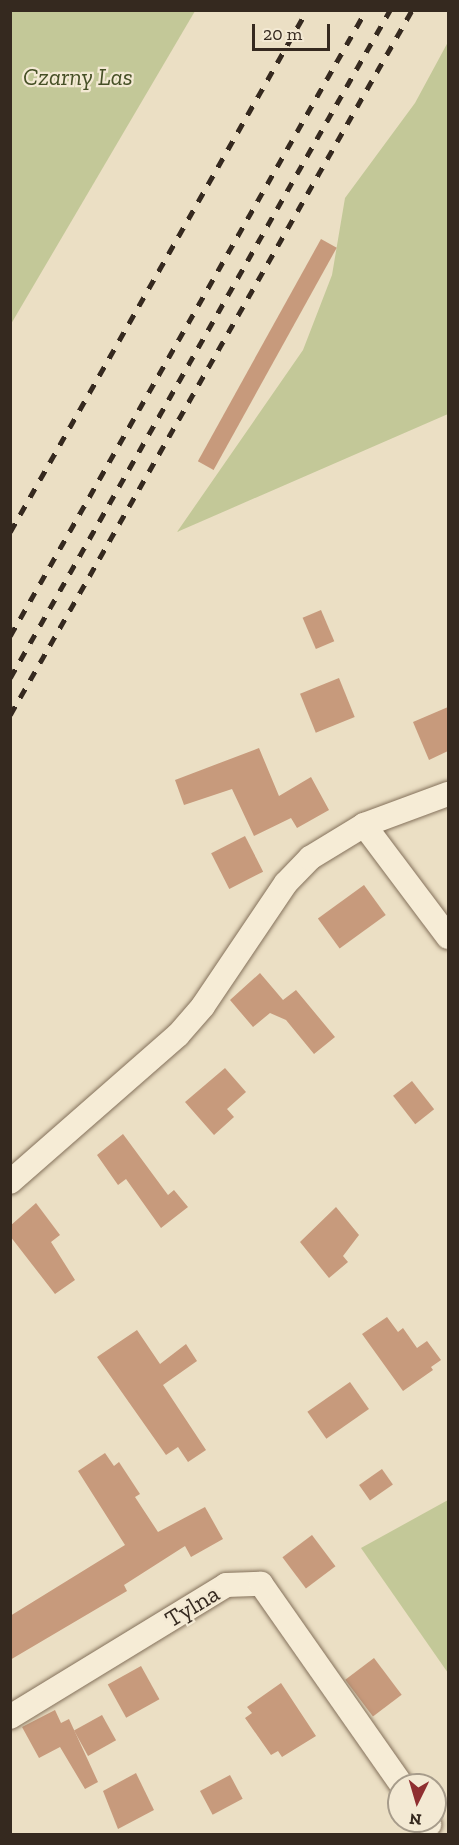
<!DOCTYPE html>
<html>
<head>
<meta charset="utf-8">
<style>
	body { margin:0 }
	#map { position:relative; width:459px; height:1845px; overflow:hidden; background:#ebdfc4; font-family:"Zilla Slab",serif }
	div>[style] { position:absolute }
	.green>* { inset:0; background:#c3c898 }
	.building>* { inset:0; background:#c79a7c; transform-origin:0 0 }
	.roads { filter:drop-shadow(0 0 2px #84715b) drop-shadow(0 0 2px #84715b) }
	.minor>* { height:24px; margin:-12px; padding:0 12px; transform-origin:12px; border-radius:12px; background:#f6ecd6 }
	.rail>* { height:4.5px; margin-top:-2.25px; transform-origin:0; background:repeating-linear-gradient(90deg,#35291f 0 10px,transparent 0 20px) }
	span { translate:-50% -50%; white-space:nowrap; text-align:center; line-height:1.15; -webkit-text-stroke:4.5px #f3e9d3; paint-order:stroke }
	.park-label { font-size:24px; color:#465026; font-style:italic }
	.street-label { font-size:24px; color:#35291f }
	.frame { position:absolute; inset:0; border:12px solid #35291f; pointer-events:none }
	.north { position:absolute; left:387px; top:1773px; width:60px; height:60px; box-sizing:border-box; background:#f3e9d3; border:2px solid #a79c8b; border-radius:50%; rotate:185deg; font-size:16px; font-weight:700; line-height:24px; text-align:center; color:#35291f }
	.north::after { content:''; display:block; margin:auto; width:21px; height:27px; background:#8f2f31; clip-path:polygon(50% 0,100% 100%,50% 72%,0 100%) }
	.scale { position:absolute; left:252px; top:24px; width:78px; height:27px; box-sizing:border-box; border:3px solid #35291f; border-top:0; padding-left:8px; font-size:18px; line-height:21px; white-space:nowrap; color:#35291f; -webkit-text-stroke:4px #f3e9d3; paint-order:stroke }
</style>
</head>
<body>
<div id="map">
	<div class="green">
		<i style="clip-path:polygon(11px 10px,195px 11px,11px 324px,10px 11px)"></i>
		<i style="clip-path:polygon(448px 42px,448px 414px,177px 532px,303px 350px,332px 275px,345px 198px,415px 103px)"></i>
		<i style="clip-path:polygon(448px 1500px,448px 1673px,361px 1548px)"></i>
	</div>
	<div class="building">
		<i style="left:321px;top:239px;width:18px;height:254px;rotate:29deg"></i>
		<i style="left:321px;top:610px;width:34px;height:20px;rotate:67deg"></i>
		<i style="left:339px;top:678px;width:42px;height:42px;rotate:68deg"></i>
		<i style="clip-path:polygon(448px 707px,448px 751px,429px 760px,413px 722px)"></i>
		<i style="clip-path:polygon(259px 748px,279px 796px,311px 777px,329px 810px,297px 828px,291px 818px,254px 836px,232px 789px,184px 805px,175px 780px)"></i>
		<i style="left:245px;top:836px;width:40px;height:38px;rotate:63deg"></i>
		<i style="left:364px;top:885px;width:37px;height:57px;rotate:54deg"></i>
		<i style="clip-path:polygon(260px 973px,283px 1000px,296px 990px,335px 1037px,314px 1054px,286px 1020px,270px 1013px,253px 1027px,230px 1000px)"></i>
		<i style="clip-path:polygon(225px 1068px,246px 1092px,227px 1109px,234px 1117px,214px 1135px,185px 1102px)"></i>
		<i style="left:412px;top:1081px;width:36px;height:24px;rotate:52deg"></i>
		<i style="clip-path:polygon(123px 1134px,168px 1195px,174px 1190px,188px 1207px,161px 1228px,126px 1179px,118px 1185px,97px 1155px)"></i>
		<i style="clip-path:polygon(36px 1203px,60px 1235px,51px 1242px,75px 1280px,55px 1294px,10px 1236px,10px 1226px)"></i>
		<i style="clip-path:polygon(336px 1207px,359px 1235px,343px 1256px,348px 1262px,329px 1278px,300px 1242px)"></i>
		<i style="clip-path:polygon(387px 1317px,398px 1332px,403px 1328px,417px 1348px,427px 1341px,441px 1360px,431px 1367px,433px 1370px,403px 1391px,362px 1334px)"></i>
		<i style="clip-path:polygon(137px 1330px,160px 1364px,186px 1344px,197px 1361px,163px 1385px,206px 1450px,188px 1462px,178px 1447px,166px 1455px,97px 1357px)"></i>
		<i style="left:350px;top:1382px;width:33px;height:52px;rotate:55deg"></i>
		<i style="clip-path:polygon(105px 1453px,114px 1466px,119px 1462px,140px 1494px,135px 1497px,158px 1532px,205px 1507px,223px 1539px,191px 1557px,185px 1546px,124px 1585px,127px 1591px,10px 1660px,10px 1616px,125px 1545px,78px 1471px)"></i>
		<i style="left:382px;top:1469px;width:19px;height:28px;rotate:55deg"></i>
		<i style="left:312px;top:1535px;width:39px;height:37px;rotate:53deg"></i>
		<i style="left:374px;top:1658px;width:46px;height:36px;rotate:53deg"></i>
		<i style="left:141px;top:1666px;width:38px;height:38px;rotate:61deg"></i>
		<i style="clip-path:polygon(281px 1683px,316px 1736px,282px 1757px,278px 1751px,271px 1755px,245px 1718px,252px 1713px,247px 1707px)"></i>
		<i style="clip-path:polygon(55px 1710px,61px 1723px,69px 1719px,98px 1782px,85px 1789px,60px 1747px,39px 1758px,22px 1727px)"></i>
		<i style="left:102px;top:1715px;width:29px;height:32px;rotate:61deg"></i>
		<i style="clip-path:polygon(136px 1773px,154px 1810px,118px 1829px,103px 1791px)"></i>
		<i style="left:230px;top:1775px;width:27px;height:34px;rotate:62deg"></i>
	</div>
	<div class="roads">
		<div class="minor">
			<i style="left:364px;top:825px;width:140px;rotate:53.1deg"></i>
			<i style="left:10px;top:1182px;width:223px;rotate:-41.2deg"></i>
			<i style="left:178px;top:1035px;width:38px;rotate:-49deg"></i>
			<i style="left:203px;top:1006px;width:148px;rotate:-56deg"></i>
			<i style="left:286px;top:883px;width:35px;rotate:-46deg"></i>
			<i style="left:310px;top:858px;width:63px;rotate:-31.4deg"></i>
			<i style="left:364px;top:825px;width:90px;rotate:-20.3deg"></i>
			<i style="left:10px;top:1717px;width:253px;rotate:-31.4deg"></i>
			<i style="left:226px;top:1585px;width:35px;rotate:-2deg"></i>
			<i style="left:261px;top:1584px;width:246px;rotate:55deg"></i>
			<i style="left:427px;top:1821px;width:4px;rotate:56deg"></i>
		</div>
	</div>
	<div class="rail">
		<i style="left:10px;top:532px;width:601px;rotate:-60.36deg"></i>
		<i style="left:10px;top:636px;width:720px;rotate:-60.37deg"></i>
		<i style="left:10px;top:678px;width:769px;rotate:-60.37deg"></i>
		<i style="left:10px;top:715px;width:812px;rotate:-60.31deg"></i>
	</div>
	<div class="park-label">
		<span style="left:78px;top:77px">Czarny Las</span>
	</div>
	<div class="street-label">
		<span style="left:192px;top:1606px;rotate:-31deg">Tylna</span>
	</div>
	<div class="frame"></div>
	<div class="north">N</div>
	<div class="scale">20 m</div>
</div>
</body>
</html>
